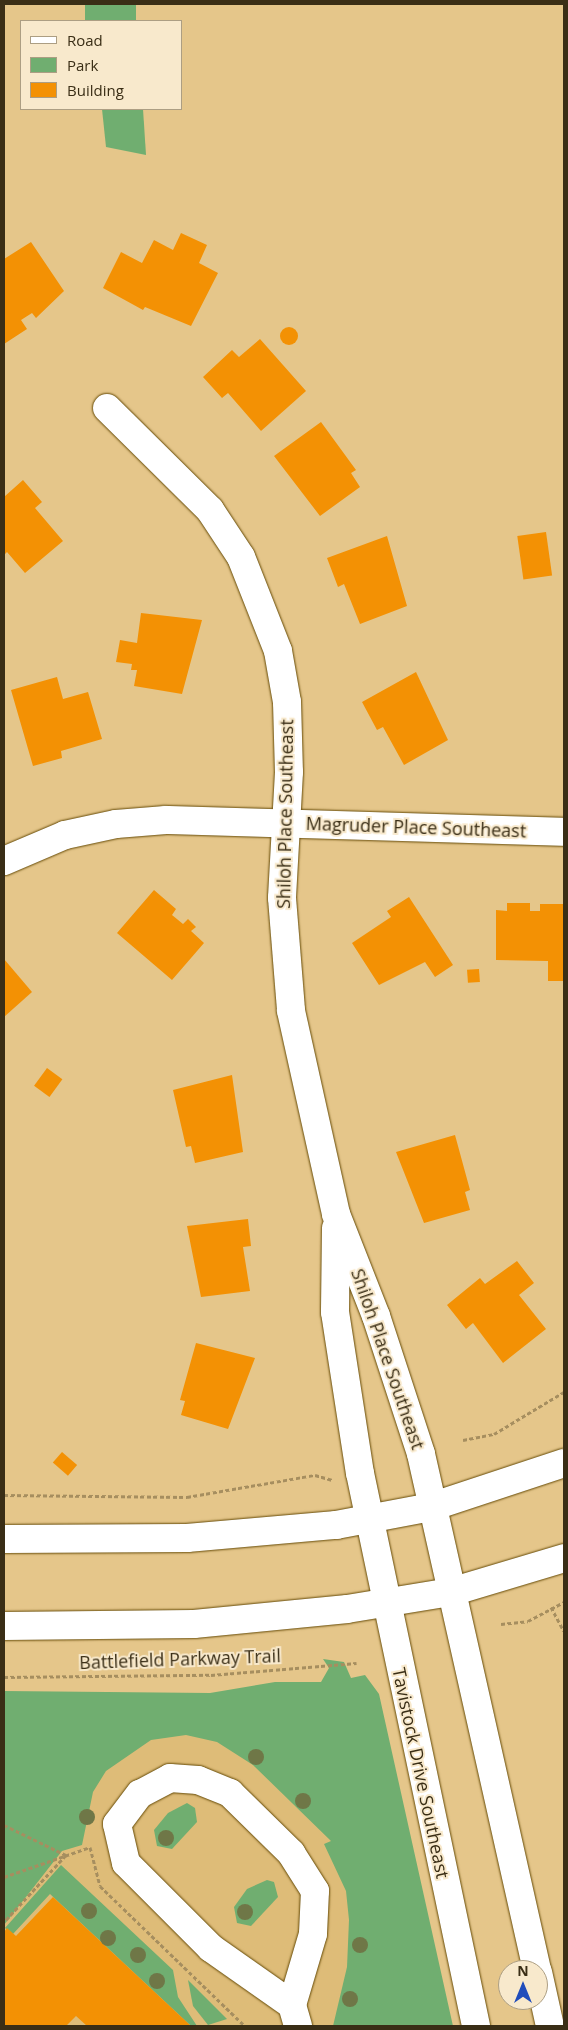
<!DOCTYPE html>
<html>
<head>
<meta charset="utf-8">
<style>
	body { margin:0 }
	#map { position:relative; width:568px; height:2030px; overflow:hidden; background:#e5c68a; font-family:"Open Sans",sans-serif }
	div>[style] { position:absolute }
	.built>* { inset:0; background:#debc78 }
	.green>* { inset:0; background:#70ae70; transform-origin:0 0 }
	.building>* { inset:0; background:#f39104; transform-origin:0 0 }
	.round { border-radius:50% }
	.path>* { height:3px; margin-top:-1.5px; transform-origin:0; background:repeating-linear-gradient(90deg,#a68e5f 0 4px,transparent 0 6.5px) }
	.roads { filter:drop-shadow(0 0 1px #664b07) drop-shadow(0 0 1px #664b07) }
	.minor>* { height:28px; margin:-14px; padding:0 14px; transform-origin:14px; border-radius:14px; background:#fff }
	.major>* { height:28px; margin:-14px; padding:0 14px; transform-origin:14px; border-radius:14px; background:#fff }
	.trees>* { width:16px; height:16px; margin:-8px; border-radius:50%; background:#6f7747 }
	span { translate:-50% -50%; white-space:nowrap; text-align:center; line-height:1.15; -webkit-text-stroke:4px #f8e9cc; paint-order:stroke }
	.street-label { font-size:18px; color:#3a2e16 }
	.frame { position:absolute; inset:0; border:5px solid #3a2e16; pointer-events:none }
	.legend { position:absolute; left:20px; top:20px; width:162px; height:90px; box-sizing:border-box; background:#f8e9cc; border:1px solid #ac9e83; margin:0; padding:6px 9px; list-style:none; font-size:15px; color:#3a2e16 }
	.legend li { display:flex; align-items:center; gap:10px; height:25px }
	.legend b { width:25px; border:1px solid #ac9e83 }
	.north { position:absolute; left:498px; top:1960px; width:50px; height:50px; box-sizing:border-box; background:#f8e9cc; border:1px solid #ac9e83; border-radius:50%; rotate:0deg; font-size:14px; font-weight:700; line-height:20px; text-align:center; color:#3a2e16 }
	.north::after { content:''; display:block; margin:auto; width:18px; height:22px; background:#214dbb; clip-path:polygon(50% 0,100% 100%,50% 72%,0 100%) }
</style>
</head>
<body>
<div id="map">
	<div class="built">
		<i style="clip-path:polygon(337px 1692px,423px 2026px,4px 2026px,4px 1695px)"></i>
	</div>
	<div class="green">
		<i style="left:85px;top:4px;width:51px;height:17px"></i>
		<i style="clip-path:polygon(102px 109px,143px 109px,146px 155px,106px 147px)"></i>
		<i style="clip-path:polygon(323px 1659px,344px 1662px,351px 1678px,365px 1675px,379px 1694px,453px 2026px,333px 2026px,347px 1967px,349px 1920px,346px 1891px,324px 1844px,331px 1841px,253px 1765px,217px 1742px,186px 1735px,151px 1740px,106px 1771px,93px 1792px,82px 1845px,62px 1851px,4px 1925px,4px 1691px,210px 1693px,275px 1682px,321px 1682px,329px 1668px)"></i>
		<i style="clip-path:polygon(187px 1803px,195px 1808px,197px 1822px,172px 1849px,157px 1846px,154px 1830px,168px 1813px)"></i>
		<i style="clip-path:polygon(61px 1865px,173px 1970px,178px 1997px,197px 2026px,191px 2026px,50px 1894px,13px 1934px,5px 1928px)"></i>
		<i style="clip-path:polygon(267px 1880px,274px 1882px,278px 1897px,251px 1926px,237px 1923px,234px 1907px,247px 1889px)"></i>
		<i style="clip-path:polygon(188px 1980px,227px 2019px,208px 2025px,193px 2006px)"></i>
	</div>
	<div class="building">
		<i style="clip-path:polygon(181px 233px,207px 245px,199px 263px,218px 273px,191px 326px,145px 307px,143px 310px,103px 288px,121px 252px,142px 263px,154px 240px,173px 250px)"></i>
		<i style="clip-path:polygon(31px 242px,64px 291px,36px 318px,32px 313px,21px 320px,27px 329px,4px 344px,4px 259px)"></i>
		<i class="round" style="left:280px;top:327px;width:18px;height:18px"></i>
		<i style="clip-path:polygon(260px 339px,306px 391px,261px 431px,228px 393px,222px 398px,203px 377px,232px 350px,239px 357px)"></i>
		<i style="clip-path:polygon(321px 422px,356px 470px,351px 473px,360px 487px,320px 516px,274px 456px)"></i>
		<i style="clip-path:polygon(23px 480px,42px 502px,35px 508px,63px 541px,25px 573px,7px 552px,4px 555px,4px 497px)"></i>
		<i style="left:546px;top:532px;width:44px;height:29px;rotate:82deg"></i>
		<i style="clip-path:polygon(387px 536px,407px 606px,360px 624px,344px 584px,338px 587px,327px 558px)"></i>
		<i style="clip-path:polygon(141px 613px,202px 620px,182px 694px,134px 686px,137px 670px,131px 670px,132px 664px,116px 662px,120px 640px,137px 643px)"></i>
		<i style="clip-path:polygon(416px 672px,448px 740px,404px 765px,383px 727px,377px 730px,362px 702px)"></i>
		<i style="clip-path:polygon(57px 677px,63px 699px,88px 692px,102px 739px,61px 751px,62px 758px,33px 766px,11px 690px)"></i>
		<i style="clip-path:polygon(154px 890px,176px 909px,172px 915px,183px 924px,188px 919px,196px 927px,191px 931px,204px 943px,172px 980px,117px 933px)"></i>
		<i style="clip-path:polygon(409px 897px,453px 965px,435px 977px,425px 962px,379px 985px,352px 943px,391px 917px,387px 911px)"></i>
		<i style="clip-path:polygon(507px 903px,530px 903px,530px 911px,540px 911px,540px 904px,564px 904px,564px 981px,548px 981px,548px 961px,496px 960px,496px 910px,507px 911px)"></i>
		<i style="clip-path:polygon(4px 959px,32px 992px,4px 1017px)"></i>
		<i style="left:479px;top:969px;width:13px;height:12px;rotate:86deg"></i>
		<i style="left:47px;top:1068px;width:19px;height:22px;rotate:36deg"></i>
		<i style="clip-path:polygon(232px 1075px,243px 1152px,195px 1163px,191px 1146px,186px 1147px,173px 1090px)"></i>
		<i style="clip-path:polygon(455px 1135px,470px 1190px,465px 1192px,470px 1210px,424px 1223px,396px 1152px)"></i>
		<i style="clip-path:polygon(248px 1219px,251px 1246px,243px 1247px,250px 1291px,201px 1297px,187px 1226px)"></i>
		<i style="clip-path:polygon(517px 1261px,534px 1283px,519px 1295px,546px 1329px,503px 1363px,473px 1323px,466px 1329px,447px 1305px,480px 1278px,485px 1284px)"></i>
		<i style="clip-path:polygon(196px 1343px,255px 1358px,228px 1429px,181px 1415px,185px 1401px,180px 1400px)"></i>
		<i style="left:62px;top:1452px;width:20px;height:14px;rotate:41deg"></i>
		<i style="clip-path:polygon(53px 1897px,191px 2026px,87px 2026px,76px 2016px,66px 2026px,4px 2026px,4px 1932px,7px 1928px,16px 1936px)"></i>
	</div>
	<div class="path">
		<i style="left:463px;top:1440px;width:32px;rotate:-11deg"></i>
		<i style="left:494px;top:1434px;width:82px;rotate:-31deg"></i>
		<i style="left:4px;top:1495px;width:183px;rotate:0.6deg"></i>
		<i style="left:187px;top:1497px;width:130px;rotate:-9.8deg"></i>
		<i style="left:315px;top:1475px;width:19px;rotate:16deg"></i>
		<i style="left:551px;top:1607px;width:27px;rotate:62deg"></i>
		<i style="left:501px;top:1624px;width:27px;rotate:-6deg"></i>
		<i style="left:528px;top:1621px;width:41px;rotate:-27.8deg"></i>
		<i style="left:4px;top:1677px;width:207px;rotate:-0.6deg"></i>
		<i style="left:211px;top:1675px;width:146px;rotate:-4.7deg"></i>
		<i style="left:4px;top:1825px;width:69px;rotate:25.8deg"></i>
		<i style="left:66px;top:1855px;width:91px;rotate:132.8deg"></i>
		<i style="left:90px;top:1847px;width:40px;rotate:75.6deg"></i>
		<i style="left:100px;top:1886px;width:202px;rotate:44deg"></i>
		<i style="left:4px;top:1877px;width:91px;rotate:-19.2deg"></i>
	</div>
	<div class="roads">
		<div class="minor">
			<i style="left:107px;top:408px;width:145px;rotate:44.7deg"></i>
			<i style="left:210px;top:510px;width:56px;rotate:56.6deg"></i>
			<i style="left:241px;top:557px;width:101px;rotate:68.5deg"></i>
			<i style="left:278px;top:651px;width:52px;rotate:80deg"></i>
			<i style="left:287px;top:702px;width:70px;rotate:88.4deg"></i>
			<i style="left:289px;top:772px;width:126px;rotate:93.2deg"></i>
			<i style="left:282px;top:898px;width:113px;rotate:85.4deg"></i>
			<i style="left:291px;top:1011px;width:208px;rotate:77.5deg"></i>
			<i style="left:336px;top:1214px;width:110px;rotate:68.6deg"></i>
			<i style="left:376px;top:1316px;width:145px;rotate:71.9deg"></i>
			<i style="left:421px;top:1454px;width:529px;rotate:77.33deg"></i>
			<i style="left:4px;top:861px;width:66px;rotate:-23.1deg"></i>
			<i style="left:65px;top:835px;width:52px;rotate:-12.2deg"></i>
			<i style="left:116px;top:824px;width:50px;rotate:-4.6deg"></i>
			<i style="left:166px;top:820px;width:398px;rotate:1.7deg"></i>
			<i style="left:336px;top:1228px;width:84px;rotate:90.7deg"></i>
			<i style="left:335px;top:1312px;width:163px;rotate:81.2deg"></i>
			<i style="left:360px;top:1473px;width:565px;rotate:78.15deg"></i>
			<i style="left:538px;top:1972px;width:55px;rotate:77.5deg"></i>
			<i style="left:292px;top:2005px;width:99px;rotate:-144.9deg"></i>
			<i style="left:211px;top:1948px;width:120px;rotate:-135deg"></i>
			<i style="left:126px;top:1863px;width:40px;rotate:-103deg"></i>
			<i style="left:117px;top:1824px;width:38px;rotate:-53deg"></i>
			<i style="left:140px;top:1794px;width:34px;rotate:-28deg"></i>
			<i style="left:170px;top:1778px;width:28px;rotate:4deg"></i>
			<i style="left:198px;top:1780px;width:35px;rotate:22deg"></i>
			<i style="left:230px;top:1793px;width:86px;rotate:44.5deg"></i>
			<i style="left:291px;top:1853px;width:45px;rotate:57.7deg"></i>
			<i style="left:315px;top:1891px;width:43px;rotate:92.7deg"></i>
			<i style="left:313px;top:1934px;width:74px;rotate:106.5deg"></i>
			<i style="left:292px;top:2005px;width:22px;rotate:74deg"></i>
		</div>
		<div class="major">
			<i style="left:4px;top:1539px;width:183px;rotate:-0.3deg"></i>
			<i style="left:187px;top:1538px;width:150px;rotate:-5deg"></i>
			<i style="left:336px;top:1525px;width:97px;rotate:-10.7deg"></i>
			<i style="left:431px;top:1507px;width:140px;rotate:-18.3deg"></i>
			<i style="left:4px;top:1626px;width:190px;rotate:-0.6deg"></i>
			<i style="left:194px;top:1624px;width:154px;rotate:-5.6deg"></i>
			<i style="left:347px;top:1609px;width:105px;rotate:-9.3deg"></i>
			<i style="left:451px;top:1592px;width:118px;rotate:-16.7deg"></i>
		</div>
	</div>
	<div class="trees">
		<i style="left:256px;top:1757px"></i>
		<i style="left:303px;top:1801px"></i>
		<i style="left:87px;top:1817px"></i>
		<i style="left:166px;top:1838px"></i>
		<i style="left:89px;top:1911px"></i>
		<i style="left:245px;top:1912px"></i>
		<i style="left:108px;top:1938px"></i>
		<i style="left:360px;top:1945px"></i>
		<i style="left:138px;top:1955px"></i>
		<i style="left:157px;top:1981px"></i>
		<i style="left:350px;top:1999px"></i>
	</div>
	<div class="street-label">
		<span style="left:285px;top:814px;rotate:-89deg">Shiloh Place Southeast</span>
		<span style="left:416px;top:827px;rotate:2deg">Magruder Place Southeast</span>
		<span style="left:388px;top:1359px;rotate:71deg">Shiloh Place Southeast</span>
		<span style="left:180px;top:1659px;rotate:-2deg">Battlefield Parkway Trail</span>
		<span style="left:421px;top:1773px;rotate:78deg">Tavistock Drive Southeast</span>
	</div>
	<div class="frame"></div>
	<ul class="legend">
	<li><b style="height:6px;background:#fff"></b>Road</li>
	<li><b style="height:14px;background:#70ae70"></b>Park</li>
	<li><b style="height:14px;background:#f39104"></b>Building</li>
	</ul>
	<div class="north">N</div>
</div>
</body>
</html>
